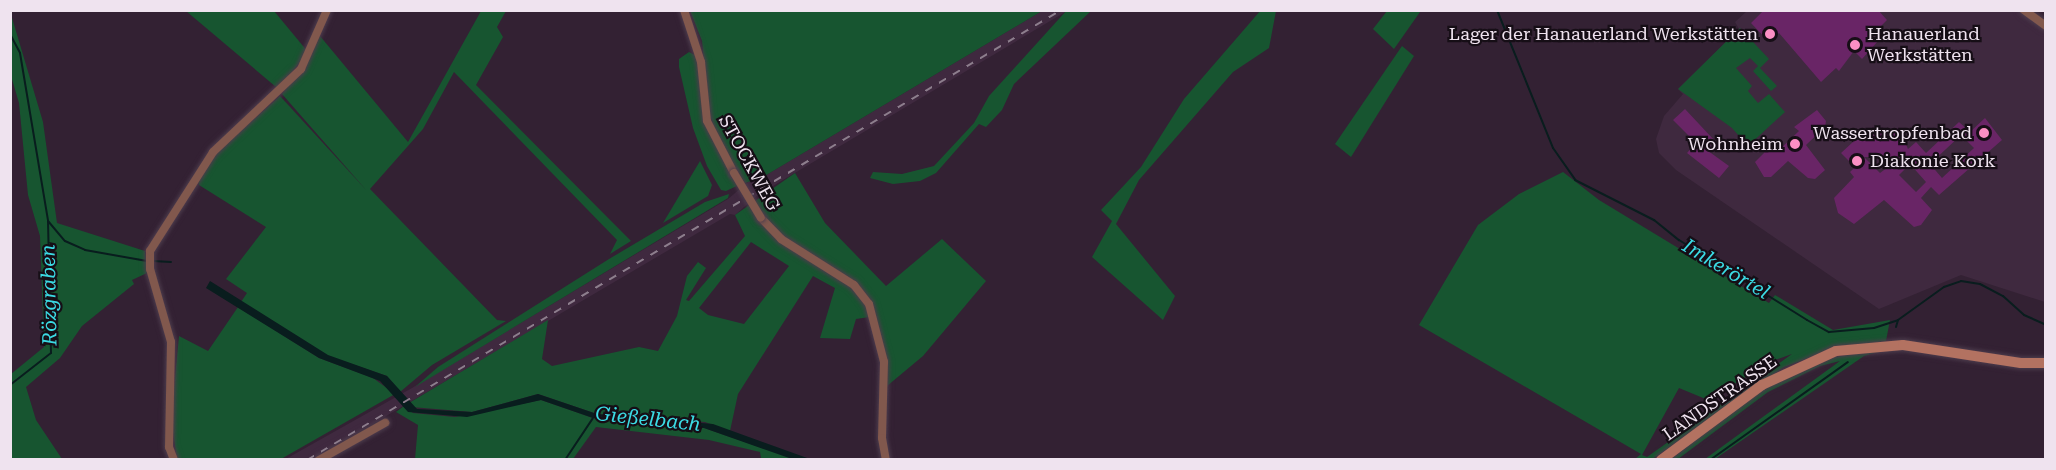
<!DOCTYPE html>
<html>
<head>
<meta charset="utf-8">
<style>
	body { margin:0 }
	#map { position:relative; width:2056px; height:470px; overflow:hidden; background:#332133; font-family:"Roboto Serif",serif }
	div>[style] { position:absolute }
	.built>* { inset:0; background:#3f293f }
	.green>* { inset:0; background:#175530 }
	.water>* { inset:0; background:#091d1e }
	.stream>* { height:2px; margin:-1px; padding:0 1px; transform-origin:1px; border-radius:1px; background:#091d1e }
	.building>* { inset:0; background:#692566 }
	.roads { filter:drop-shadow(0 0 2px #4d3c4d) drop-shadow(0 0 2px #4d3c4d) }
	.street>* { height:8px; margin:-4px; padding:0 4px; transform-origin:4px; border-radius:4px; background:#81584d }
	.secondary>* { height:10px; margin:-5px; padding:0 5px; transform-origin:5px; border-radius:5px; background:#b37261 }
	.rail>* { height:2px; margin-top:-1px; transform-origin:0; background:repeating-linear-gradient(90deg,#8d7e8d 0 8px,transparent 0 16px) }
	.bridges { filter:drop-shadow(0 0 2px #4d3c4d) drop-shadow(0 0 2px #4d3c4d) }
	.street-bridge>* { height:8px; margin:-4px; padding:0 4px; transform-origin:4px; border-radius:4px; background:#81584d }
	.dots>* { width:16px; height:16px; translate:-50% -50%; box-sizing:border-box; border:3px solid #160e16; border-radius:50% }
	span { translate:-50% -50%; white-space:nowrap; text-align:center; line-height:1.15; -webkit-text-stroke:4.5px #160e16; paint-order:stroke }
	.poi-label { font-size:18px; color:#efe3ef }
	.right { translate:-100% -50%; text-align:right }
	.left { translate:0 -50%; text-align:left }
	.street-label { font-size:18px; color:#efe3ef }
	.water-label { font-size:20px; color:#3bdbe4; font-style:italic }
	.frame { position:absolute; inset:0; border:12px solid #efe3ef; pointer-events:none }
</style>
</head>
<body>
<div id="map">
	<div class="built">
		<i style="clip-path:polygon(1042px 11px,1067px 11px,758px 195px,735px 215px,730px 214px,313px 459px,284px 460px,412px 388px,728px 199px,753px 178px,763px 177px)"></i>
		<i style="clip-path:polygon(1747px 11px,2031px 11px,2046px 22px,2045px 302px,1961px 275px,1879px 309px,1676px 170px,1659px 153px,1656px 139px,1664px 116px,1683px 94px,1678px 89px,1739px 29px,1735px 22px)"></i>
	</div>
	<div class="green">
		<i style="clip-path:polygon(1067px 10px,1091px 11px,1014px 84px,1002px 110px,986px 127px,979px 124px,936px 173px,920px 181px,893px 184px,870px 178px,873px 172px,902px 174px,934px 166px,974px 123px,989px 96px)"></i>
		<i style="clip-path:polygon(1261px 10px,1276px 11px,1269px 48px,1233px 72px,1139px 180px,1116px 224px,1175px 296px,1163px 320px,1092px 257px,1112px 221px,1101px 210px,1141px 167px,1184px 99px)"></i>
		<i style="clip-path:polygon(10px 11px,43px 122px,57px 223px,145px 251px,147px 273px,132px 280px,134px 284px,82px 326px,60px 358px,26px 387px,36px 420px,62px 459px,11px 459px,11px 374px,44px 347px,40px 236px,28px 195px,19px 103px,11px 76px)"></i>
		<i style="clip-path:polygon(186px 11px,274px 11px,308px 52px,280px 87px,276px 87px)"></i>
		<i style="clip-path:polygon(481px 11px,506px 11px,497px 27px,503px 37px,476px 85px,631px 241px,610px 254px,617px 240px,454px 72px,423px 129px,370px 189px,497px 320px,506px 321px,432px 365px,400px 392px,387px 376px,328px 356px,241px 302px,247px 293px,226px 279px,266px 227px,199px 185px,198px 178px,213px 156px,280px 96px,367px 191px,282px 94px,311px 56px,320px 36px,408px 142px)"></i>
		<i style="clip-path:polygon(690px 11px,1042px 11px,763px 177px,745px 183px,717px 137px,709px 112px,702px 41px)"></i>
		<i style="clip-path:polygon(1387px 11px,1420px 12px,1394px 49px,1373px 29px)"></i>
		<i style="clip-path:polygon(1740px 28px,1769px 59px,1760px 68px,1777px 86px,1771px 91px,1753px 71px,1758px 66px,1750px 58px,1736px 68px,1752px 86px,1748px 91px,1758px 103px,1769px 94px,1785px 112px,1748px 146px,1732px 128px,1678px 89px)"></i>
		<i style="clip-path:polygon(1402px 46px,1414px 56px,1351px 157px,1335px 144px)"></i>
		<i style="clip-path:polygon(689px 52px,697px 56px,706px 127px,739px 185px,726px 191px,721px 190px,707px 166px,693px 128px,679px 67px,679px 59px)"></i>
		<i style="clip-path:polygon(700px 161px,712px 185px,708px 196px,663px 223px)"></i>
		<i style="clip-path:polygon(evenodd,1563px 172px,1599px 200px,1769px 303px,1775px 295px,1833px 330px,1890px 320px,1886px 341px,1835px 348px,1784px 367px,1651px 460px,1635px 459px,1641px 454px,1419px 325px,1478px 225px,1519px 194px,1563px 172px,1792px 354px,1647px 457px,1642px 455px,1679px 388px,1708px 400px,1772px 361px,1792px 354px)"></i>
		<i style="clip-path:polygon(evenodd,795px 173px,825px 223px,886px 286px,942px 239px,986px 281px,923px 356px,887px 386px,876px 316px,856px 319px,850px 339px,820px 338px,835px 288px,813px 276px,738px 394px,730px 431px,705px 422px,597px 414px,538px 394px,472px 412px,411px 407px,409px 403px,548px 320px,542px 359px,552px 366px,639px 347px,658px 351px,677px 316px,687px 276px,698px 262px,706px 268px,686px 300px,689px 301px,745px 236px,735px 215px,795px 173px,751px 242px,789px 266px,744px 324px,708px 315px,699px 308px,751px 242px)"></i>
		<i style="clip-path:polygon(729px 194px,728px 198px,415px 387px,438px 367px,609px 259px,705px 202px)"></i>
		<i style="clip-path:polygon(238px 307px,319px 358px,373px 378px,395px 394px,281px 459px,177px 459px,171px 419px,179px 336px,208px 351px)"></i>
		<i style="clip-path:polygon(1888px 349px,1864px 356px,1715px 459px,1705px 459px,1840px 361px,1820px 366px,1768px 392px,1678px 459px,1670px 460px,1765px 388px,1835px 357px)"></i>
		<i style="clip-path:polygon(541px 400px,593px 418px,704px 428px,795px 459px,761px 458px,760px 452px,709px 440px,596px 427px,573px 459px,415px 459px,418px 425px,396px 412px,404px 406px,413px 413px,455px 417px)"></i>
	</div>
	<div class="water">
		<i style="clip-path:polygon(210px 281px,328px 355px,387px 376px,417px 409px,472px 412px,538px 394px,597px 414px,713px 424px,810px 459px,792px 459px,704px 428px,593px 418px,541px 400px,467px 417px,408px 412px,380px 381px,319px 358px,206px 288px)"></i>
	</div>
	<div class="stream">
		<i style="left:1497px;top:10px;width:149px;rotate:67.9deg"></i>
		<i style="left:1553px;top:148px;width:39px;rotate:55deg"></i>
		<i style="left:1575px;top:180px;width:89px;rotate:26.9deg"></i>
		<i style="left:1654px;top:220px;width:32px;rotate:39deg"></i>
		<i style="left:1679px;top:240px;width:151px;rotate:32deg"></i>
		<i style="left:1807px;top:320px;width:25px;rotate:29deg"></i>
		<i style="left:1829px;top:332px;width:45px;rotate:-5.1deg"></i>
		<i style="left:1874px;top:328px;width:25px;rotate:-18deg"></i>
		<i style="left:1898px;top:320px;width:57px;rotate:-35.7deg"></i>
		<i style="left:1944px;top:287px;width:18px;rotate:-19deg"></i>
		<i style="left:1961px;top:281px;width:19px;rotate:9deg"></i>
		<i style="left:1980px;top:284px;width:26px;rotate:28deg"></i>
		<i style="left:2003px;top:296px;width:28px;rotate:42deg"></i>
		<i style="left:2024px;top:315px;width:24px;rotate:24deg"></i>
		<i style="left:10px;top:34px;width:21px;rotate:62deg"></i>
		<i style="left:20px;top:53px;width:170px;rotate:80.5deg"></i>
		<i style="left:48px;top:221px;width:26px;rotate:50deg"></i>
		<i style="left:65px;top:241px;width:22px;rotate:24deg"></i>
		<i style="left:85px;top:250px;width:63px;rotate:10.1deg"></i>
		<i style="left:153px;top:261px;width:18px;rotate:3deg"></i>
		<i style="left:1896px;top:327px;width:7px;rotate:-74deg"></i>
		<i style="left:10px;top:385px;width:52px;rotate:-38deg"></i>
		<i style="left:51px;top:353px;width:132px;rotate:-91.3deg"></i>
		<i style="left:565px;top:460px;width:50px;rotate:-56.3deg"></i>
		<i style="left:1710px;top:460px;width:169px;rotate:-35.4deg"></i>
	</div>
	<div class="building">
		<i style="clip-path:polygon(1764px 10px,1878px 10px,1887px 20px,1872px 35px,1878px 41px,1862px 59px,1854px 51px,1839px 71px,1836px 68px,1821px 82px,1779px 33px,1769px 42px,1751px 23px)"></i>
		<i style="clip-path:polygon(1685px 109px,1714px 140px,1704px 148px,1729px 166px,1719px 178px,1687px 153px,1696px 143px,1673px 120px)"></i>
		<i style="clip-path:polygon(1817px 110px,1826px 121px,1825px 127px,1806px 145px,1825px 170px,1815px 179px,1808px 178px,1788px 161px,1771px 177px,1764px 177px,1755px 162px,1771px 146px,1777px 152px,1799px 131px,1794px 127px)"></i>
		<i style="clip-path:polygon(evenodd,1985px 118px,2002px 140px,1939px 195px,1931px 187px,1921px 198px,1932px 210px,1921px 225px,1914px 227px,1884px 200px,1854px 224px,1838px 213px,1834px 198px,1854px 177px,1850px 172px,1855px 167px,1841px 153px,1854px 141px,1899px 128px,1908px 149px,1916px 142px,1926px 153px,1959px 122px,1970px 132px,1985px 118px,1961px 135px,1974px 148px,1942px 178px,1930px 164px,1961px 135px,1985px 118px,1864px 157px,1900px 158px,1880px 173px,1864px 157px,1985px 118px,1910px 164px,1926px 182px,1916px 192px,1899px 175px,1910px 164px)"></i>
	</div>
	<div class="roads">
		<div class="street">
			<i style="left:684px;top:10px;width:55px;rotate:71.9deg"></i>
			<i style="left:701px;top:62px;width:59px;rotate:84.2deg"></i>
			<i style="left:707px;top:121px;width:59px;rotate:62.6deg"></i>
			<i style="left:2024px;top:10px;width:27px;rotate:36deg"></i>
			<i style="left:761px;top:218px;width:29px;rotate:46deg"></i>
			<i style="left:781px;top:239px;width:86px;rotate:32.2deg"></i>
			<i style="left:854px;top:285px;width:24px;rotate:52deg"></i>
			<i style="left:869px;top:304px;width:60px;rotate:75.5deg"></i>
			<i style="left:884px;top:362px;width:76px;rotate:91.5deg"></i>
			<i style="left:882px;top:438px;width:22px;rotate:80deg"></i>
			<i style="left:174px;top:460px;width:14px;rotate:-111deg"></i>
			<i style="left:169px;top:447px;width:105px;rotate:-88.9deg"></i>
			<i style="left:171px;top:342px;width:76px;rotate:-106deg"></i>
			<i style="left:150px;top:269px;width:18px;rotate:-90deg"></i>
			<i style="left:150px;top:251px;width:117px;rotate:-57.5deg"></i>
			<i style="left:213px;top:152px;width:121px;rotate:-43.3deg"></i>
			<i style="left:301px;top:69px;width:64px;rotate:-66.2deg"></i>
			<i style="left:319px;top:460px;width:76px;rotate:-29.3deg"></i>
		</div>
		<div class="secondary">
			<i style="left:1661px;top:460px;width:126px;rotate:-36.6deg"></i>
			<i style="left:1762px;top:385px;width:81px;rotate:-24.7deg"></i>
			<i style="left:1836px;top:351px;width:67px;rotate:-5.1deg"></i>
			<i style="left:1903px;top:345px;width:119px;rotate:8.7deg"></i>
			<i style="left:2021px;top:363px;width:25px"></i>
		</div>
	</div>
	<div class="rail">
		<i style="left:307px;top:460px;width:878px;rotate:-30.83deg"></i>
	</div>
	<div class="bridges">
		<div class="street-bridge">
			<i style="left:734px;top:173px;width:52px;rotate:59deg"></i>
		</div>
	</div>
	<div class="dots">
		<i style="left:1770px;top:34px;background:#fb8fc4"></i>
		<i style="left:1855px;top:45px;background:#fb8fc4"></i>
		<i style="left:1984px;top:133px;background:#fb8fc4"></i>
		<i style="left:1795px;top:144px;background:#fb8fc4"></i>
		<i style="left:1857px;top:161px;background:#fb8fc4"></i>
	</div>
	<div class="poi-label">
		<span class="right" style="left:1758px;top:34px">Lager der Hanauerland Werkstätten</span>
		<span class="left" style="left:1867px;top:45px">Hanauerland<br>Werkstätten</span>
		<span class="right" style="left:1972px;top:133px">Wassertropfenbad</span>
		<span class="right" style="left:1783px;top:144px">Wohnheim</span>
		<span class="left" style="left:1870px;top:161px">Diakonie Kork</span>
	</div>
	<div class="street-label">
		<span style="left:749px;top:163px;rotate:61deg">STOCKWEG</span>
		<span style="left:1720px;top:398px;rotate:-35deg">LANDSTRASSE</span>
	</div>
	<div class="water-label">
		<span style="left:1726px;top:269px;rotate:31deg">Imkerörtel</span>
		<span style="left:49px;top:295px;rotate:-91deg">Rözgraben</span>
		<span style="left:648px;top:419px;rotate:6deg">Gießelbach</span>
	</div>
	<div class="frame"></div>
</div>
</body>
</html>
